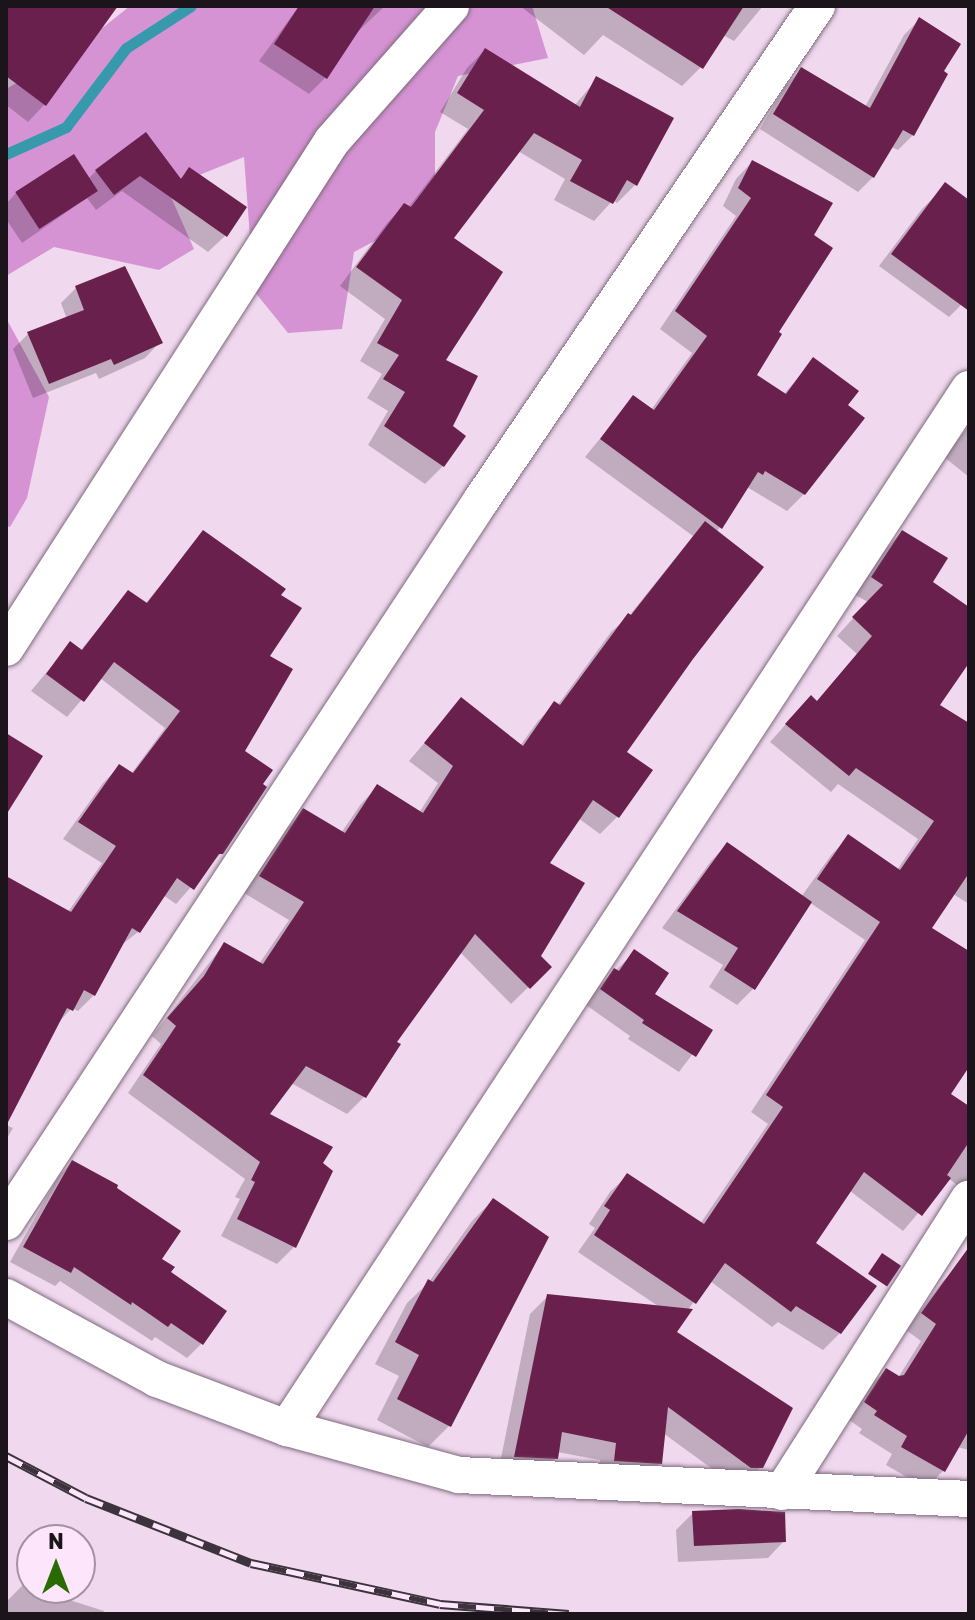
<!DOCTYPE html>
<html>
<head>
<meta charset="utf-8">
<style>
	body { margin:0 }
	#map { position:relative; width:975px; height:1620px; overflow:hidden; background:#f0d8ee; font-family:Rubik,sans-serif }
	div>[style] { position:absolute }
	.forest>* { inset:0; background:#d693d4 }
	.shadow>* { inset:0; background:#0003 }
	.stream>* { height:11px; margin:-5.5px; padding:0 5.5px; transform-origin:5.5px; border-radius:5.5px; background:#379aac }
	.building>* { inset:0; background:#69204c; transform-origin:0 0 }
	.roads { filter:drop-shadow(0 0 2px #7e6a7d) drop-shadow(0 0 2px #7e6a7d) }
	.minor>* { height:36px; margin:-18px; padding:0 18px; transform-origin:18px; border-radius:18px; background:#fff }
	.rail>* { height:9px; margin-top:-4.5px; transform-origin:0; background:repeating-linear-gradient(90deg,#fde5fc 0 18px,#3d333c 0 36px); box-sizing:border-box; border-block:2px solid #3d333c }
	span { translate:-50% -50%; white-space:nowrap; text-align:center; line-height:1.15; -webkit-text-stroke:8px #fde5fc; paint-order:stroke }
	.frame { position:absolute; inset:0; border:8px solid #1c141b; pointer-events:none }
	.north { position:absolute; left:16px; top:1524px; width:80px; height:80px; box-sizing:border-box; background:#fde5fc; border:2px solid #a391a2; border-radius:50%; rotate:0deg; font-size:22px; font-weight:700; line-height:32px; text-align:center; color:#1c141b }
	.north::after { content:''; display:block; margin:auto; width:28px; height:36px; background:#296b01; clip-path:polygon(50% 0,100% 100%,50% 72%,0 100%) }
</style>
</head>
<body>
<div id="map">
	<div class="forest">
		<i style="clip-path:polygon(130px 6px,532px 6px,548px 58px,458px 76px,435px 132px,435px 209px,354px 252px,342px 329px,288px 333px,254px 291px,244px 157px,167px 188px,194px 249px,159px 270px,54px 247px,6px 276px,6px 89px,76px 49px)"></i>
		<i style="clip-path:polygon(6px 318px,49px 397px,27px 498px,10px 527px,6px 526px)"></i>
	</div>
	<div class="shadow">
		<i style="clip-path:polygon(6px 6px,116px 6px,44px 105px,28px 122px,6px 105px)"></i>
		<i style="clip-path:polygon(299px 6px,385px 6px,353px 36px,325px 78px,309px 94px,259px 61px)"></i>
		<i style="clip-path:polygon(520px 6px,763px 6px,734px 41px,723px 35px,701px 67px,682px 86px,603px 35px,584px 55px)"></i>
		<i style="clip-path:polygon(919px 20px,941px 72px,913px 135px,898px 150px,891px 147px,873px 177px,858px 192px,760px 129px,786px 85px,801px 70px,865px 107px,904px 35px)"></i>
		<i style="clip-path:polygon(485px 50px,574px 106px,597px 79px,635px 185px,617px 203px,613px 200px,594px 221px,554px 200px,565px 179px,518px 151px,451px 239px,443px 361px,450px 427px,443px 466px,425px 484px,368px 445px,388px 411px,367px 398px,382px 374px,360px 361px,385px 319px,340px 286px,387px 223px,405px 205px,408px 208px,468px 129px,440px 112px,467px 68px)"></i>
		<i style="clip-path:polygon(752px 162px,812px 235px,776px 332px,755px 376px,783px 395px,814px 360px,845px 405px,804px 494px,787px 511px,747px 487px,716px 533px,691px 658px,625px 753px,650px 770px,617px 817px,600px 834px,578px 818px,547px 863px,539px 956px,549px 967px,511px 1004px,459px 951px,394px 1043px,364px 1097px,347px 1114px,291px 1083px,267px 1115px,331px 1171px,294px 1247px,277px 1264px,221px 1236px,240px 1199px,235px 1197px,245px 1179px,128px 1093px,161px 1044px,152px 1036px,224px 944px,259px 964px,289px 920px,244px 893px,287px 828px,304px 811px,341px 833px,361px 804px,377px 787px,419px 813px,438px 783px,409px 761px,461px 700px,520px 746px,538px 721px,555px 704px,557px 706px,611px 632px,629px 616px,693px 536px,585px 457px,634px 397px,651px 410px,692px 353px,660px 329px,736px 216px,723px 206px,736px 179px)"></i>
		<i style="clip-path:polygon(190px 170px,225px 236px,208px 252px,122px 191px,96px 210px,87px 198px,22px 243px,6px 219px,6px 204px,16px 193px,88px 179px,96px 171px,179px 180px)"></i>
		<i style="clip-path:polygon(946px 185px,969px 202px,969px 297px,949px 317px,879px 266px,922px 209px)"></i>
		<i style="clip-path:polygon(76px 288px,160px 342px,145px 358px,99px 379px,96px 373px,33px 398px,13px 349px,28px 334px,67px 319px,61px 303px)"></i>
		<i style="clip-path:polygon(969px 426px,969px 477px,944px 457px)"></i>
		<i style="clip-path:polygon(902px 532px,931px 583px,969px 610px,969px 660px,937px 705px,969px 727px,969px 904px,953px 894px,929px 928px,969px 954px,969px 1064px,948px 1094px,969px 1108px,969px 1194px,948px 1178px,903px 1231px,850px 1191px,814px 1244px,840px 1333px,823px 1350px,778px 1322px,772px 1327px,710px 1281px,687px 1311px,674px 1333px,761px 1467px,743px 1485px,733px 1484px,663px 1433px,660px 1463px,643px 1480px,598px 1478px,600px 1460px,557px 1452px,556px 1458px,538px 1475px,498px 1473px,530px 1314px,548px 1296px,661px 1308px,578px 1252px,595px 1228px,589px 1224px,610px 1192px,627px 1176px,700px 1224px,768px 1124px,751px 1112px,865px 940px,809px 902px,753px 989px,737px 1005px,709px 987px,723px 965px,662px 928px,711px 861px,727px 845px,801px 897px,832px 854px,849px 837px,897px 870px,918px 839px,838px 784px,831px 792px,770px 742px,794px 715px,816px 702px,857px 654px,837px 636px,868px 602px,855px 595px,885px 549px)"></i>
		<i style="clip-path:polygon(204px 533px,278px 595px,221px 853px,176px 904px,163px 895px,138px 932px,120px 946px,94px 995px,78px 1011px,72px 1008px,56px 1025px,6px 1122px,6px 878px,68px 912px,102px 863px,63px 839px,103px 783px,119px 767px,131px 774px,165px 728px,100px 678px,67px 717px,31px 691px,70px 644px,80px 651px,129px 592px,145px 604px)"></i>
		<i style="clip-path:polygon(635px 952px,652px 995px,710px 1031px,679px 1072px,628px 1039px,630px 1036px,586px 1005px,599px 986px)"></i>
		<i style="clip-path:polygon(6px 1125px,13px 1128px,6px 1140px)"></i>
		<i style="clip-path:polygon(72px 1162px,114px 1189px,168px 1273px,201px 1344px,187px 1358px,155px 1337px,152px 1341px,60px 1281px,55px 1286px,10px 1262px,58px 1177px)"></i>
		<i style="clip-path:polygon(493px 1200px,449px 1426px,428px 1447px,377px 1420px,399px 1376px,375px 1364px,407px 1303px,429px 1282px,472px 1221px)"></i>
		<i style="clip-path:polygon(969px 1257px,969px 1450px,957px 1447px,943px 1471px,926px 1488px,886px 1465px,892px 1454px,859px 1433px,862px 1429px,849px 1420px,869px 1387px,886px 1370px,898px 1378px,921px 1341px,906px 1330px,942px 1282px)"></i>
		<i style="clip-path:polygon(693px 1513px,784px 1541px,768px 1558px,678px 1562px,676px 1530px)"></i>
		<i style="clip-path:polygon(24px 1584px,32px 1588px,104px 1611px,103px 1614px,6px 1614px,8px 1600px)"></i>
	</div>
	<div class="stream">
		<i style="left:6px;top:154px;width:66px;rotate:-24.2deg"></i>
		<i style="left:66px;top:127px;width:99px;rotate:-52.8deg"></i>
		<i style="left:126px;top:48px;width:77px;rotate:-32.9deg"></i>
	</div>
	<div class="building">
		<i style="clip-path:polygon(6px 6px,118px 6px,46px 106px,6px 76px)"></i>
		<i style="clip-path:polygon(299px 6px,375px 6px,327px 79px,274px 44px)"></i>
		<i style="clip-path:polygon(605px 6px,744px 6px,703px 69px)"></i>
		<i style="clip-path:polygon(919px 17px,961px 44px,944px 71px,948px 74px,914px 136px,903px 130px,874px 178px,773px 114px,801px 67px,870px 108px)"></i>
		<i style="clip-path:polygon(485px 48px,580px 107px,596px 76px,674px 118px,637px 186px,627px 180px,613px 204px,570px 181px,582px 160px,534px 133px,454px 238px,503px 272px,446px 360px,478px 376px,453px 426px,466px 436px,444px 467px,384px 426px,405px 392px,383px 379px,399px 355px,377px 343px,402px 300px,356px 267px,404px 203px,411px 207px,484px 110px,457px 93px)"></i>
		<i style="clip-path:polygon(146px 132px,181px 179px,189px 167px,247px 207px,227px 237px,140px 176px,114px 195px,95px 170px)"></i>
		<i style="left:74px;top:154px;width:44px;height:70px;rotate:57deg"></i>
		<i style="clip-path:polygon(752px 160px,833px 203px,814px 235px,833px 248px,779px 332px,782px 334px,757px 375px,786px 394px,813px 357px,859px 391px,848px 405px,865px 418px,805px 495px,765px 471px,763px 475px,758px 472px,722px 529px,600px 439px,633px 395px,654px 410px,707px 336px,675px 311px,751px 198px,738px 188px)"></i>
		<i style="clip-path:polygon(945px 182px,969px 200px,969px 311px,891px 254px)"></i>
		<i style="clip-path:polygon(125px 266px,163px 343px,114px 365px,111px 359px,49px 384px,27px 332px,84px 310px,75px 286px)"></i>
		<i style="clip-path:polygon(705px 521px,764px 567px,693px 659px,627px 752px,653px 770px,619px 818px,593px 800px,550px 863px,585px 883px,541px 956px,552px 967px,530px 989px,475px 934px,397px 1042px,401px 1044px,366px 1098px,306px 1066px,270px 1114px,333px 1147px,323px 1163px,333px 1171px,296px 1248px,237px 1219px,255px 1182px,251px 1180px,260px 1162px,143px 1075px,176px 1026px,167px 1018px,204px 976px,224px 942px,263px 964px,304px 902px,259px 876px,303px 808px,345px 833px,377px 784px,423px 813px,453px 766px,424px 743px,461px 697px,523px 746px,554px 701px,560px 705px,628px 613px,631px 615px)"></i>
		<i style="clip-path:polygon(203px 530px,286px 589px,281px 595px,302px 608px,270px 656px,293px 669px,245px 751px,273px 770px,263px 784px,267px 787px,223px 854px,219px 854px,194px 890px,177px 878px,140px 933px,132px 928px,95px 996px,84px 990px,73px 1011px,67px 1008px,6px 1126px,6px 876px,71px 912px,116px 846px,78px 822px,119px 764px,133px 773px,180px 711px,114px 662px,84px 702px,46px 674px,70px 641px,82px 650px,128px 590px,147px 603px)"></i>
		<i style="clip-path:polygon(902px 530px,948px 558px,933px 582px,969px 607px,969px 663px,940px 705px,969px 723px,969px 873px,932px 928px,969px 951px,969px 1067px,951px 1094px,969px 1106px,969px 1142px,947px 1175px,951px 1178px,922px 1216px,864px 1172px,816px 1243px,877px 1286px,841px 1334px,796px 1306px,791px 1312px,725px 1263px,696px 1304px,594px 1235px,610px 1210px,604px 1206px,627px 1173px,704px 1224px,783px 1107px,766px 1095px,880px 922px,817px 879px,848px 834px,900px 870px,934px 821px,856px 768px,849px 776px,785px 724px,811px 695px,817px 701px,872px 636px,852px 617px,883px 585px,871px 577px)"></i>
		<i style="clip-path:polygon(6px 733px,43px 756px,6px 815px)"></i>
		<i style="clip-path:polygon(727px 842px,812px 902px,755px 990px,724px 970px,738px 948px,677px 911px)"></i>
		<i style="clip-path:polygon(634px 949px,669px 973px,655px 994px,713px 1030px,696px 1057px,642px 1023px,644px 1020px,600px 989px,614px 968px,619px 971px)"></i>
		<i style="clip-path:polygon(72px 1160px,118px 1185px,117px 1188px,181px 1231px,162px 1259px,175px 1267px,171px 1272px,227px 1311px,203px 1345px,171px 1323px,168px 1327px,132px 1302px,131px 1305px,74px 1267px,71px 1273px,23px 1247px)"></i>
		<i style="clip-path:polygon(493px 1198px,549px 1237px,451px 1427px,397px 1399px,419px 1355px,395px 1342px,428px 1279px,433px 1282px)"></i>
		<i style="clip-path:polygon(969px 1247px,969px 1430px,945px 1472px,901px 1447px,907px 1436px,874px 1415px,877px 1411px,864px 1402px,886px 1368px,899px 1376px,904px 1375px,936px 1324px,921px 1313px)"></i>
		<i style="left:882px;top:1253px;width:23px;height:25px;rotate:34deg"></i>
		<i style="clip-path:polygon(547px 1294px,693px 1309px,677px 1332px,793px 1408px,763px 1468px,751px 1468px,668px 1407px,662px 1464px,614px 1461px,616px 1443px,562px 1432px,558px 1459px,514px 1457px)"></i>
		<i style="clip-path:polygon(739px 1509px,785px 1512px,786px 1542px,694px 1546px,692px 1511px)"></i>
	</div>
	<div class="roads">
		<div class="minor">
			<i style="left:6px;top:648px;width:603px;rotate:-57.26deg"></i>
			<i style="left:332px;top:141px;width:180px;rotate:-48.6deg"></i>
			<i style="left:6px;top:1222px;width:866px;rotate:-56.64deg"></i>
			<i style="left:482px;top:499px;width:596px;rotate:-55.8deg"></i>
			<i style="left:6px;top:1297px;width:172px;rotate:28.5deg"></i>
			<i style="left:157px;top:1379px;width:139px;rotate:20.7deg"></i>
			<i style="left:287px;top:1428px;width:178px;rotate:15.3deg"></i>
			<i style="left:459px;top:1475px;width:511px;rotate:2.69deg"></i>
			<i style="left:287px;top:1428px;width:1243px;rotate:-56.72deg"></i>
			<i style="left:782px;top:1492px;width:348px;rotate:-57.5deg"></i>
		</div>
	</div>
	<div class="rail">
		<i style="left:6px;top:1456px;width:90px;rotate:27.7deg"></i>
		<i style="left:86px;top:1498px;width:177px;rotate:21.5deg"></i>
		<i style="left:251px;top:1563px;width:193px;rotate:12.2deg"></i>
		<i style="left:440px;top:1604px;width:129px;rotate:4.4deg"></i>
	</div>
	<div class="frame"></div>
	<div class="north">N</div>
</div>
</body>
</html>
